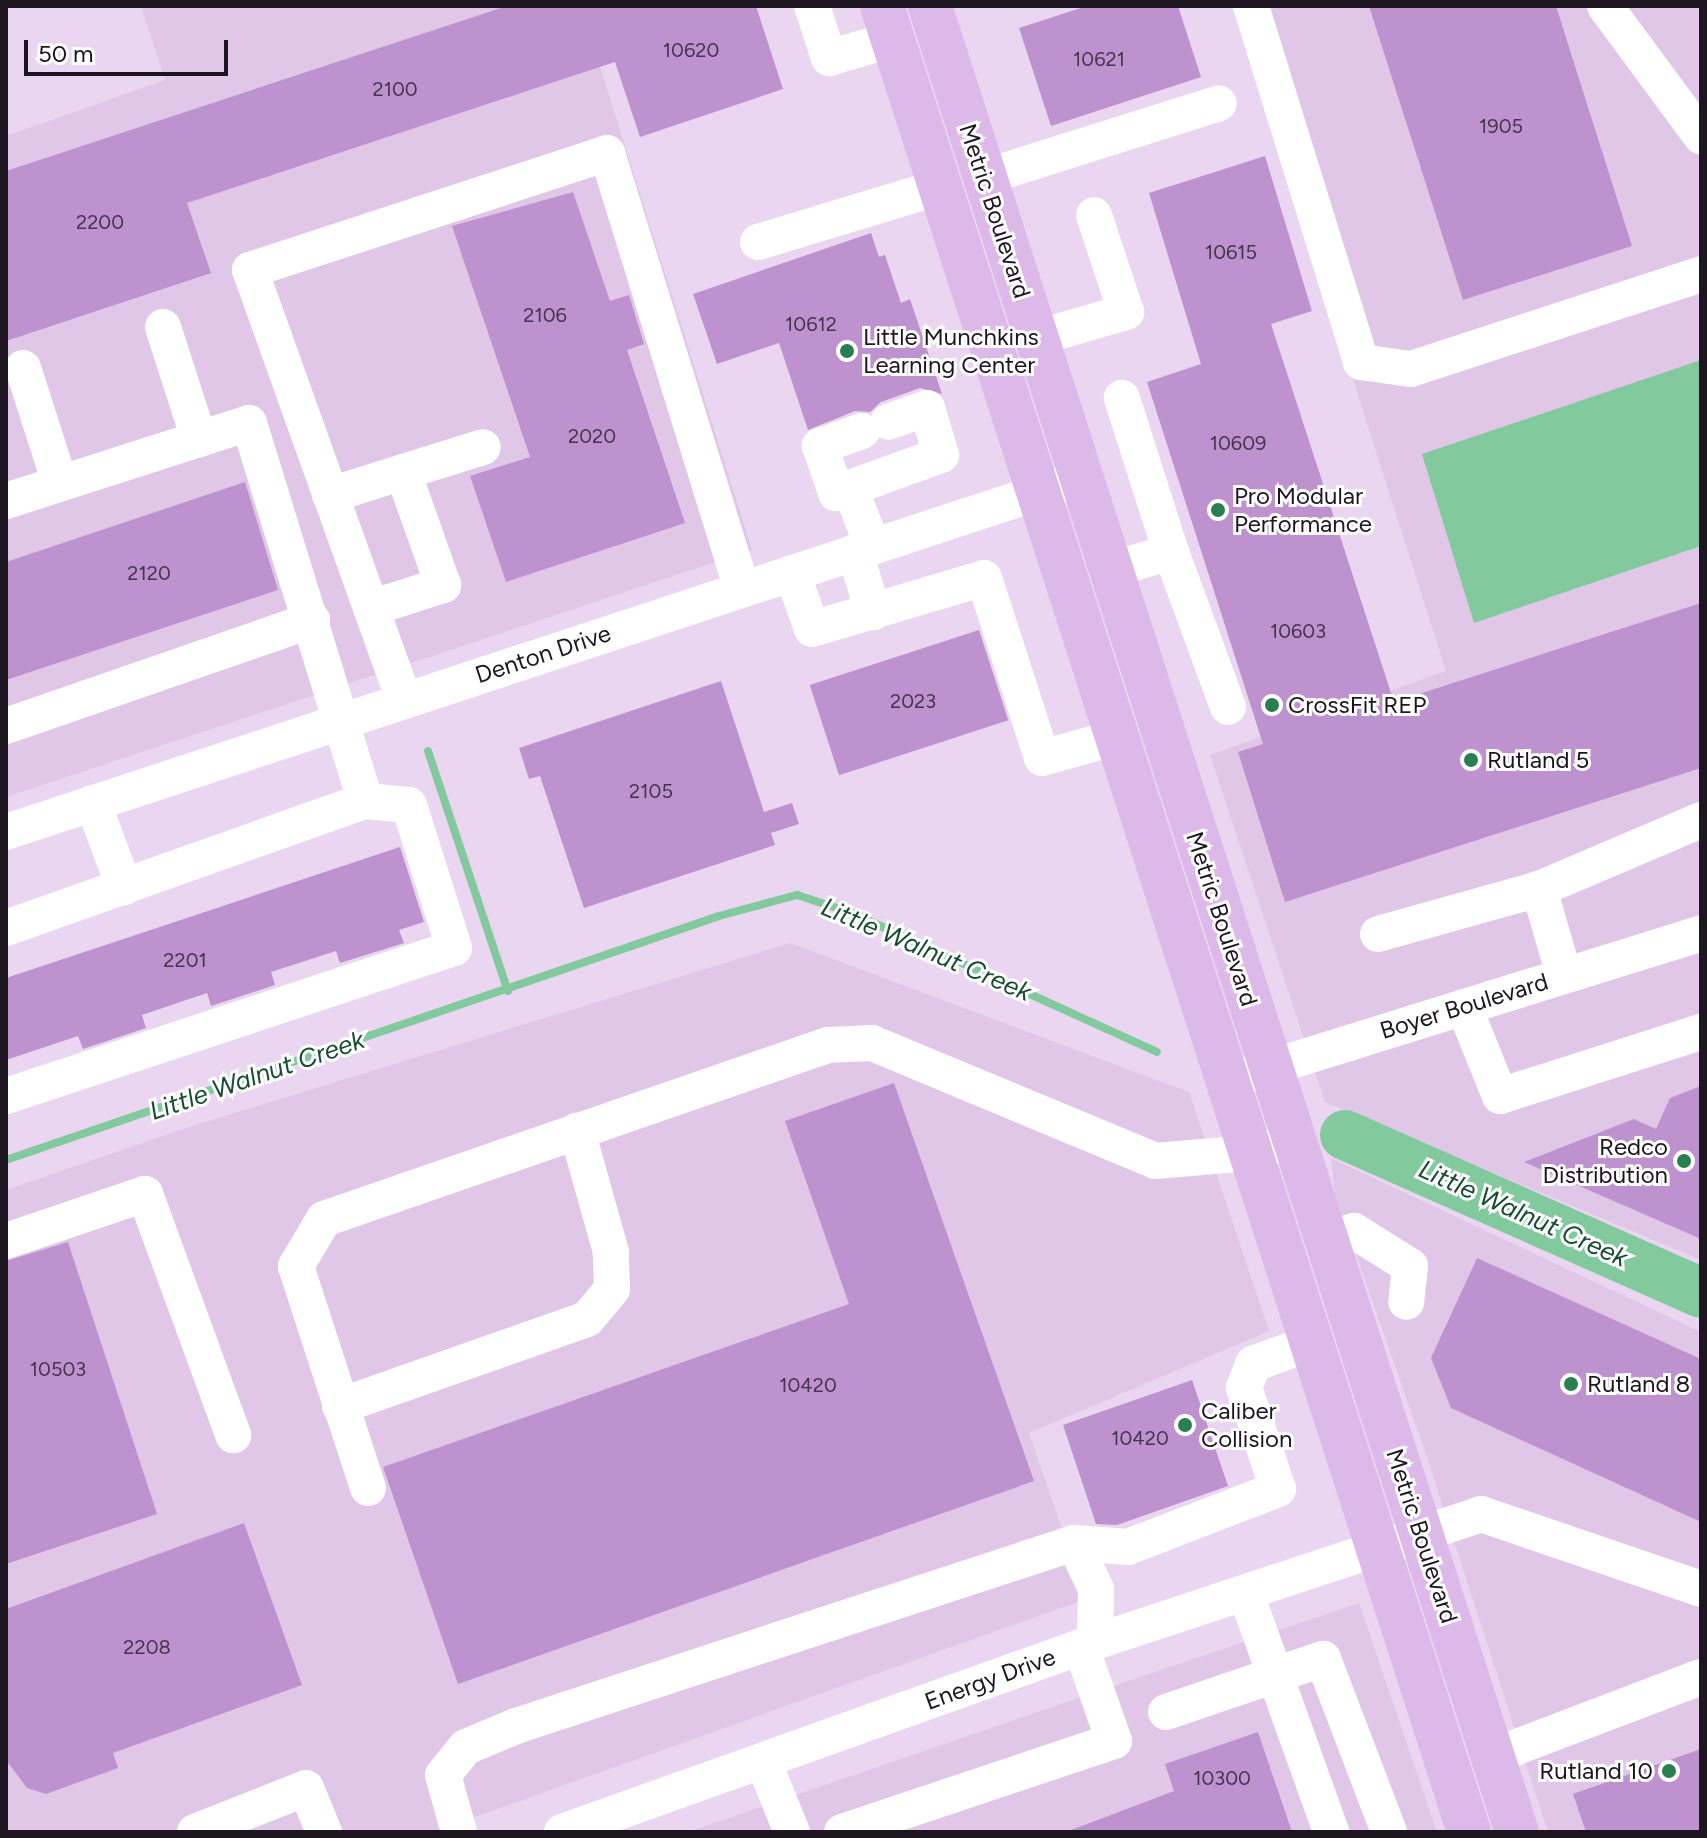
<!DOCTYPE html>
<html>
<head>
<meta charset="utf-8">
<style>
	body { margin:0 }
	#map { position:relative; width:1707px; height:1838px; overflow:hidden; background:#ead6f1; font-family:Figtree,sans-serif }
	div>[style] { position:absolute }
	.built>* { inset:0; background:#e0c7e8 }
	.water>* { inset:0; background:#82ca9e }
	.stream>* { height:8px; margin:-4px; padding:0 4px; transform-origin:4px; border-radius:4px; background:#82ca9e }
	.river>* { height:50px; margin:-25px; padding:0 25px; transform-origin:25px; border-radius:25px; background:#82ca9e }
	.building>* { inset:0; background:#be92ce; transform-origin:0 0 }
	.minor>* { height:36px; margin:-18px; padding:0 18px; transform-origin:18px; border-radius:18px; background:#fff }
	.major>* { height:44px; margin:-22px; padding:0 22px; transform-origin:22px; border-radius:22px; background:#ddb9e9 }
	.dots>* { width:22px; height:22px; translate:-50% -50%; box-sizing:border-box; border:4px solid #fff; border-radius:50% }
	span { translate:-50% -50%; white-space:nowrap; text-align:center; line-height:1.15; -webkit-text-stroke:6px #fff; paint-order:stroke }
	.number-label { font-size:20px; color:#45354c }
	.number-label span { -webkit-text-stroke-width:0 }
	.street-label { font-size:24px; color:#1d1620 }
	.poi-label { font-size:24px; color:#1d1620 }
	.left { translate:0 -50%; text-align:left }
	.right { translate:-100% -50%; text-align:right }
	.water-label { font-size:26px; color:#174d30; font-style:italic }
	.frame { position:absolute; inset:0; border:8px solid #1d1620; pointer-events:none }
	.scale { position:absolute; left:24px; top:40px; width:204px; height:36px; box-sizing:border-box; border:4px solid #1d1620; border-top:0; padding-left:10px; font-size:24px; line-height:28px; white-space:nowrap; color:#1d1620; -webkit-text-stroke:6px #fff; paint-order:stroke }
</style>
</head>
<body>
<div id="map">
	<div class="built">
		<i style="clip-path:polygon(141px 6px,581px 6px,752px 550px,6px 797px,6px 136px,165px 80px)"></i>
		<i style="clip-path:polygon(1234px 6px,1701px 6px,1701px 1260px,1325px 1102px,1210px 755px,1446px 671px)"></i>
		<i style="clip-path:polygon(790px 943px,1189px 1092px,1269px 1331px,1029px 1433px,1086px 1599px,433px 1832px,6px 1832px,6px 1190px,189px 1127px)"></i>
		<i style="clip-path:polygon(1331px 1158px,1701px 1332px,1701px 1832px,1548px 1832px,1426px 1454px,1335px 1195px)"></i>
		<i style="clip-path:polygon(1359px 1603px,1437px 1832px,688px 1832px,1128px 1681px)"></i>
	</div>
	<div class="water">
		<i style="clip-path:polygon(1701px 360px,1701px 546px,1474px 623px,1422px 454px)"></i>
	</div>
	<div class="stream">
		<i style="left:428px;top:751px;width:253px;rotate:71.6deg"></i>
		<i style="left:6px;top:1160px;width:754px;rotate:-18.89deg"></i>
		<i style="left:719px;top:916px;width:81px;rotate:-15.1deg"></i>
		<i style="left:797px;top:895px;width:58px;rotate:18.1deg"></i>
		<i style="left:852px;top:913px;width:335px;rotate:24.5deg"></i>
	</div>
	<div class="river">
		<i style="left:1345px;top:1135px;width:389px;rotate:23.9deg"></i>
	</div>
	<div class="building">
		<i style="clip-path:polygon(507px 6px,756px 6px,783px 89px,640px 137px,615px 62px,187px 203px,211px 273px,6px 341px,6px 171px)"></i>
		<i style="clip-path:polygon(1087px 6px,1178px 6px,1201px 77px,1051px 126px,1019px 28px)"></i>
		<i style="clip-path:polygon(1369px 6px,1556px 6px,1632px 246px,1463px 300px)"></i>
		<i style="clip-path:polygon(1265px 156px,1312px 311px,1271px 324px,1394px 702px,1701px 603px,1701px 768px,1285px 902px,1238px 752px,1263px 744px,1147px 382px,1201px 364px,1149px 193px)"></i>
		<i style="clip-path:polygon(573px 192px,610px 301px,629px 295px,644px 344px,627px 350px,685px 523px,506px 582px,470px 476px,530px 457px,452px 226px)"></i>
		<i style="clip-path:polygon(871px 233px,879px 257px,885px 255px,901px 303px,910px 299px,942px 394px,920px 388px,881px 402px,870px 412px,855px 411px,808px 430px,779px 343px,717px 364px,693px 294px)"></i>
		<i style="clip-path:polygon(245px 482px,278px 590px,6px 680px,6px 562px)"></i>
		<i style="left:979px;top:630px;width:95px;height:178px;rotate:72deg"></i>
		<i style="clip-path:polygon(721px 681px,764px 812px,792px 803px,799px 824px,771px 833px,775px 845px,584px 908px,540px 776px,529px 779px,519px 748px)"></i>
		<i style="clip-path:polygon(400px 847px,424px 922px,399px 930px,404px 943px,340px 963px,336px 951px,271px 972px,275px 985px,211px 1006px,207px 993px,142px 1015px,146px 1028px,83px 1049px,78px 1036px,6px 1060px,6px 978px)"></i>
		<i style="clip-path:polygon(894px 1083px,1034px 1481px,458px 1684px,383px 1467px,849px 1304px,785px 1121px)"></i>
		<i style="clip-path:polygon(1701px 1086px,1701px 1239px,1524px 1162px,1634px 1119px,1656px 1129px,1670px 1098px)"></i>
		<i style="clip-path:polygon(68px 1242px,157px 1514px,6px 1564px,6px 1261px)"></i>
		<i style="clip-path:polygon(1477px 1258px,1701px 1359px,1701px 1522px,1451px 1408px,1431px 1358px)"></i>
		<i style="clip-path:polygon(1192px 1380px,1228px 1486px,1117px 1525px,1096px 1524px,1063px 1425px)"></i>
		<i style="clip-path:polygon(244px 1523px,302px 1685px,113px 1753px,118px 1768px,46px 1794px,27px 1788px,6px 1760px,6px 1609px)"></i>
		<i style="clip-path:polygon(1258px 1732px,1292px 1832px,1066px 1832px,1174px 1791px,1165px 1764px)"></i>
		<i style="clip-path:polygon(1701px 1749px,1701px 1832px,1586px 1832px,1573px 1794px)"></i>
	</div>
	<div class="minor">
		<i style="left:812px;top:6px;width:55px;rotate:71.9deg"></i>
		<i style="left:829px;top:58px;width:67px;rotate:-16.5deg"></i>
		<i style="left:1251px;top:6px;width:373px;rotate:72.8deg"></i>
		<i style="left:1361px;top:362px;width:50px;rotate:8deg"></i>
		<i style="left:1411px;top:369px;width:305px;rotate:-18.1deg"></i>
		<i style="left:1605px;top:6px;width:162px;rotate:53.6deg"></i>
		<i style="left:985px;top:177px;width:245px;rotate:-17.5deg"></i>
		<i style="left:758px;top:242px;width:190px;rotate:-16.8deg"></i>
		<i style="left:163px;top:327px;width:118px;rotate:72.2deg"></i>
		<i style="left:1036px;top:338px;width:94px;rotate:-16.1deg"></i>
		<i style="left:1126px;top:312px;width:102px;rotate:-108.3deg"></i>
		<i style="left:23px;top:368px;width:121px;rotate:72.2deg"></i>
		<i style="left:862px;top:431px;width:45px;rotate:160.3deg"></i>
		<i style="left:820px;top:446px;width:50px;rotate:71.2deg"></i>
		<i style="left:836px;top:493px;width:112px;rotate:-19.9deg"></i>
		<i style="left:941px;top:455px;width:49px;rotate:-106.6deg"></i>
		<i style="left:927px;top:408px;width:41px;rotate:160.3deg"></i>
		<i style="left:850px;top:488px;width:63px;rotate:68.7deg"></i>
		<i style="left:330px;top:495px;width:160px;rotate:-17.4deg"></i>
		<i style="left:6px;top:501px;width:255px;rotate:-17.8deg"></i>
		<i style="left:249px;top:423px;width:395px;rotate:72.9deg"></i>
		<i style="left:365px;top:801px;width:44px;rotate:5.2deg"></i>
		<i style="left:409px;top:805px;width:150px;rotate:72.5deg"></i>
		<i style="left:454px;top:948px;width:472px;rotate:161.7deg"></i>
		<i style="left:855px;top:552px;width:63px;rotate:73.3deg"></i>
		<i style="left:1171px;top:552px;width:165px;rotate:69.8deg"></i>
		<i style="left:1110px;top:570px;width:64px;rotate:-16.4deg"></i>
		<i style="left:1171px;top:552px;width:162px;rotate:-107.7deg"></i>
		<i style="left:792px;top:573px;width:59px;rotate:70.3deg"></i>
		<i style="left:812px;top:629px;width:179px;rotate:-16.5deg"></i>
		<i style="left:984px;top:578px;width:189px;rotate:72.1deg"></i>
		<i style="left:1042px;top:758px;width:78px;rotate:-15.6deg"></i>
		<i style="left:371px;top:608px;width:76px;rotate:-17.7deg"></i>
		<i style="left:443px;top:585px;width:120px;rotate:-109.5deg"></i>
		<i style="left:404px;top:700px;width:457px;rotate:-109.7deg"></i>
		<i style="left:250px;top:270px;width:376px;rotate:-18.1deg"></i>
		<i style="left:607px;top:153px;width:456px;rotate:72.8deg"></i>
		<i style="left:6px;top:726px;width:324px;rotate:-19.1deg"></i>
		<i style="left:93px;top:803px;width:90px;rotate:69.7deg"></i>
		<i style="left:6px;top:832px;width:1114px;rotate:-18.21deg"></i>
		<i style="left:6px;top:928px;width:381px;rotate:-19.5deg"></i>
		<i style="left:1378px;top:934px;width:167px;rotate:-15.6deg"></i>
		<i style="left:1564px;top:975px;width:90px;rotate:-106.2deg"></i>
		<i style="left:1539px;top:889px;width:176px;rotate:-23.1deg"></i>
		<i style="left:1464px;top:1007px;width:96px;rotate:68deg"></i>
		<i style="left:1500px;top:1096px;width:211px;rotate:-17.7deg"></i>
		<i style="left:1227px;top:1081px;width:497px;rotate:-17.3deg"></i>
		<i style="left:6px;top:1241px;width:147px;rotate:-18.7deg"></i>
		<i style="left:145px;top:1194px;width:257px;rotate:69.9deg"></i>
		<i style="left:1326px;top:1241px;width:30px;rotate:-20deg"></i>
		<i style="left:1354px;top:1231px;width:66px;rotate:32deg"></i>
		<i style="left:1410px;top:1266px;width:36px;rotate:96deg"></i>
		<i style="left:340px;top:1406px;width:262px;rotate:-19.4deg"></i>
		<i style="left:587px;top:1319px;width:39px;rotate:-50deg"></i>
		<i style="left:612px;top:1289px;width:37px;rotate:-92deg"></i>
		<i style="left:611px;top:1252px;width:126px;rotate:-105.7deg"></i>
		<i style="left:368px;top:1488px;width:233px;rotate:-108deg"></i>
		<i style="left:296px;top:1266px;width:55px;rotate:-59.2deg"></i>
		<i style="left:324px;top:1219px;width:533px;rotate:-19.05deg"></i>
		<i style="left:828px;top:1045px;width:44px;rotate:-2.6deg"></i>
		<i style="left:872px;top:1043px;width:307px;rotate:22.6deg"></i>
		<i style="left:1155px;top:1161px;width:95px;rotate:-4.8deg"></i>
		<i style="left:1250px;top:1153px;width:46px;rotate:-15.3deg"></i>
		<i style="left:1074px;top:1543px;width:51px;rotate:64.4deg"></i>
		<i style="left:1096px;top:1589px;width:53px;rotate:91.1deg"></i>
		<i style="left:1246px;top:1594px;width:253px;rotate:70.3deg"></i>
		<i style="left:1166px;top:1712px;width:166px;rotate:-18.7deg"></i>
		<i style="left:1323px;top:1659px;width:185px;rotate:69.1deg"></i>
		<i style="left:1493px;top:1756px;width:222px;rotate:-20.8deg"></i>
		<i style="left:763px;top:1761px;width:77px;rotate:67.8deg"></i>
		<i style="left:195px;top:1832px;width:119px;rotate:-21.6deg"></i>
		<i style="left:306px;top:1788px;width:48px;rotate:67.8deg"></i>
		<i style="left:459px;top:1832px;width:59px;rotate:-105.7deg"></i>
		<i style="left:443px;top:1775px;width:36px;rotate:-51deg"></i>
		<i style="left:466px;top:1747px;width:54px;rotate:-22.8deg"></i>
		<i style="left:516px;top:1726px;width:587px;rotate:-18.16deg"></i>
		<i style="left:1074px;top:1543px;width:54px;rotate:4.2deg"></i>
		<i style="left:1128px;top:1547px;width:161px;rotate:-21.1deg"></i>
		<i style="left:1278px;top:1489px;width:107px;rotate:-108.6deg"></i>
		<i style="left:1244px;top:1388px;width:26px;rotate:-69deg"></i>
		<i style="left:1253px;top:1364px;width:61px;rotate:-20.2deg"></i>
		<i style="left:562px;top:1832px;width:566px;rotate:-19.62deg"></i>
		<i style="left:1095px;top:1642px;width:407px;rotate:-18.3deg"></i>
		<i style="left:1481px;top:1514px;width:232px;rotate:18.8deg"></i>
		<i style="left:842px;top:1832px;width:287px;rotate:-18.5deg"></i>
		<i style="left:1114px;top:1741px;width:100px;rotate:-109.3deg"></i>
	</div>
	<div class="major">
		<i style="left:882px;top:6px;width:1918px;rotate:72.18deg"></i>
		<i style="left:930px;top:6px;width:1918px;rotate:72.18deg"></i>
	</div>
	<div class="dots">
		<i style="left:847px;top:351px;background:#2a7f52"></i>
		<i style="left:1218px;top:510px;background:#2a7f52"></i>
		<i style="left:1272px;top:705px;background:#2a7f52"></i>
		<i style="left:1471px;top:760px;background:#2a7f52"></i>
		<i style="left:1684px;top:1161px;background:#2a7f52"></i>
		<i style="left:1571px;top:1384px;background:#2a7f52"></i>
		<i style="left:1185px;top:1425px;background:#2a7f52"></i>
		<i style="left:1669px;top:1771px;background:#2a7f52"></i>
	</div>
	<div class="number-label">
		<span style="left:691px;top:50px">10620</span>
		<span style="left:1099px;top:59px">10621</span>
		<span style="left:395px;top:89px">2100</span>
		<span style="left:1501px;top:126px">1905</span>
		<span style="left:100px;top:222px">2200</span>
		<span style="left:1231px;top:252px">10615</span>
		<span style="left:545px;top:315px">2106</span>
		<span style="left:811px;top:324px">10612</span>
		<span style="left:592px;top:436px">2020</span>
		<span style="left:1238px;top:443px">10609</span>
		<span style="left:149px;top:573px">2120</span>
		<span style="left:1298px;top:631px">10603</span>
		<span style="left:913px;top:701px">2023</span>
		<span style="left:651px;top:791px">2105</span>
		<span style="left:185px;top:960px">2201</span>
		<span style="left:58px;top:1369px">10503</span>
		<span style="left:808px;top:1385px">10420</span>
		<span style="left:1140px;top:1438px">10420</span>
		<span style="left:147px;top:1647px">2208</span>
		<span style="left:1222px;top:1778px">10300</span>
	</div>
	<div class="street-label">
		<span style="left:995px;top:211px;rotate:72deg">Metric Boulevard</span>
		<span style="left:543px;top:654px;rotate:-18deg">Denton Drive</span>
		<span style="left:1222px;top:919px;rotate:72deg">Metric Boulevard</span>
		<span style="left:1464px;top:1006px;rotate:-17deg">Boyer Boulevard</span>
		<span style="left:1422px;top:1536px;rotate:72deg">Metric Boulevard</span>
		<span style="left:990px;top:1679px;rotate:-20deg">Energy Drive</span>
	</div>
	<div class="poi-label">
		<span class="left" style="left:863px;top:351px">Little Munchkins<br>Learning Center</span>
		<span class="left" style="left:1234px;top:510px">Pro Modular<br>Performance</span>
		<span class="left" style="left:1288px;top:705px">CrossFit REP</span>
		<span class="left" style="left:1487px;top:760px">Rutland 5</span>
		<span class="right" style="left:1668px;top:1161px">Redco<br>Distribution</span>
		<span class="left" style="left:1587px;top:1384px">Rutland 8</span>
		<span class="left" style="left:1201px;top:1425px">Caliber<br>Collision</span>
		<span class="right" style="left:1653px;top:1771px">Rutland 10</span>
	</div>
	<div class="water-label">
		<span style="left:926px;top:950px;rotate:23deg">Little Walnut Creek</span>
		<span style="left:257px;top:1076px;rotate:-19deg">Little Walnut Creek</span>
		<span style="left:1523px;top:1214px;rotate:24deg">Little Walnut Creek</span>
	</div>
	<div class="frame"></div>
	<div class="scale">50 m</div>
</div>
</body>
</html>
